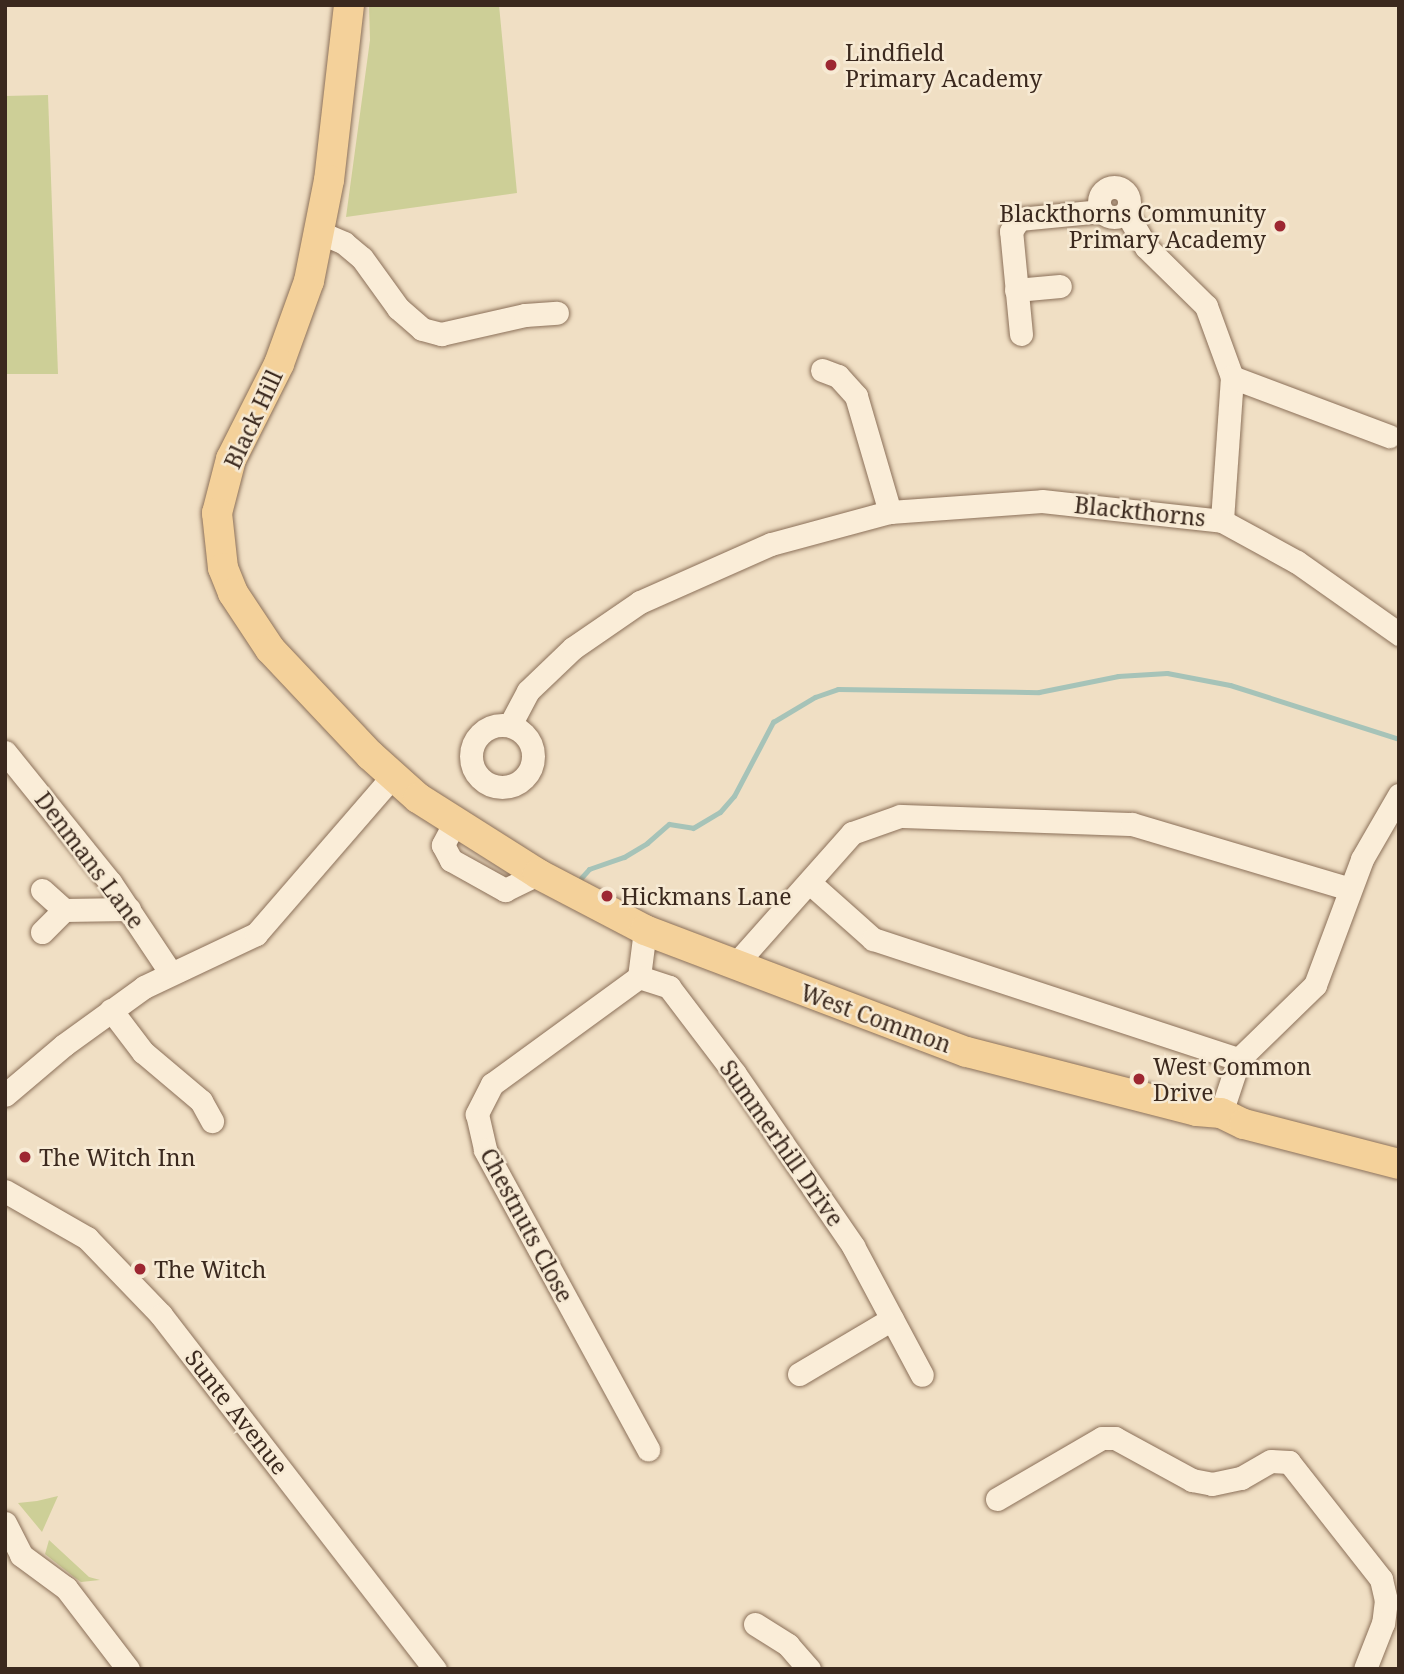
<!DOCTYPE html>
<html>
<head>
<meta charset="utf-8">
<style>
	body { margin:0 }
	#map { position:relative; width:1404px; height:1674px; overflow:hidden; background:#f0dfc4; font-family:"Noto Serif",serif }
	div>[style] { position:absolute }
	.green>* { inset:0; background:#cdcf97 }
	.stream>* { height:5px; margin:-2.5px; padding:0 2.5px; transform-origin:2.5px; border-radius:2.5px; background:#a6c3b8 }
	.roads { filter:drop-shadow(0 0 2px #8b7059) drop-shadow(0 0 2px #8b7059) }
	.minor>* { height:23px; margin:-11.5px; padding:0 11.5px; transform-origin:11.5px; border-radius:11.5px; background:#faedd8 }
	.minor>.ring { margin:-11.5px; padding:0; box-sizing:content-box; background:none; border:23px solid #faedd8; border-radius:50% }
	.major>* { height:30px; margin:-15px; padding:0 15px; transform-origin:15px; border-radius:15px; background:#f4d19a }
	.dots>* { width:19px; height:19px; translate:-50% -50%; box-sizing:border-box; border:4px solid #f7ead4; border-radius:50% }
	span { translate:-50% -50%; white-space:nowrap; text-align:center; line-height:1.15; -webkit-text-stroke:5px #f7ead4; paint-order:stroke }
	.poi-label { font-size:23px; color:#3b291e }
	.left { translate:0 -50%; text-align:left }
	.right { translate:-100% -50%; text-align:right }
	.street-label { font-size:23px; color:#3b291e }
	.frame { position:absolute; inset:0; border:7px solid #3b291e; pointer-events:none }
</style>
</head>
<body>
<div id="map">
	<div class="green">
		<i style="clip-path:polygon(369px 5px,499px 5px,517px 193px,346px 217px,370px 40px)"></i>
		<i style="clip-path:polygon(48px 95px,58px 374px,5px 374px,5px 96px)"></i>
		<i style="clip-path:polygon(58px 1496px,42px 1532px,18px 1503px,37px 1501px)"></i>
		<i style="clip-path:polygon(49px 1540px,89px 1577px,100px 1580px,81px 1582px,74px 1577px,45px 1554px)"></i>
	</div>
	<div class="stream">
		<i style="left:581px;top:878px;width:12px;rotate:-48deg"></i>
		<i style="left:589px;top:869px;width:37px;rotate:-19deg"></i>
		<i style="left:624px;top:857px;width:27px;rotate:-31deg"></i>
		<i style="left:647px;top:843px;width:29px;rotate:-41deg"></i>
		<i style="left:669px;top:824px;width:24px;rotate:9deg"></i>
		<i style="left:693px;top:828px;width:31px;rotate:-31deg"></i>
		<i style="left:720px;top:812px;width:21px;rotate:-49deg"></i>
		<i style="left:734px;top:796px;width:84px;rotate:-62.2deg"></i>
		<i style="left:773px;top:722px;width:49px;rotate:-30.8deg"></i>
		<i style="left:815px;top:697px;width:24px;rotate:-19deg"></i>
		<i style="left:838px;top:689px;width:201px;rotate:0.9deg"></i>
		<i style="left:1039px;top:692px;width:81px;rotate:-11.4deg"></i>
		<i style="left:1118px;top:676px;width:49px;rotate:-3.5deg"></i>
		<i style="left:1167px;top:673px;width:64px;rotate:10.8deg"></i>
		<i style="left:1230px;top:685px;width:177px;rotate:17.7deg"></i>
	</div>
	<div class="roads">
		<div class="minor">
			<i class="ring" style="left:1099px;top:187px;width:7px;height:7px"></i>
			<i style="left:1126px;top:212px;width:40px;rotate:60.3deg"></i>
			<i style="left:1146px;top:247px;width:84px;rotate:44.5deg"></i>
			<i style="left:1206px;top:306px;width:76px;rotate:69.9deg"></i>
			<i style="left:1232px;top:377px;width:144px;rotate:94deg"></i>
			<i style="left:321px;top:233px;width:25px;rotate:23deg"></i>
			<i style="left:344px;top:243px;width:23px;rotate:40deg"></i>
			<i style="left:362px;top:258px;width:62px;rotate:54.2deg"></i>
			<i style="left:398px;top:308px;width:32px;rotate:41deg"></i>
			<i style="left:422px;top:329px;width:20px;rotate:15deg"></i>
			<i style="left:441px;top:334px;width:86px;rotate:-12.7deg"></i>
			<i style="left:525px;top:315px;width:32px;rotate:-4deg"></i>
			<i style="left:1016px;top:290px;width:44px;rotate:-5.2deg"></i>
			<i style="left:1021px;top:334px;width:103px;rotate:-95.5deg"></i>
			<i style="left:1011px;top:231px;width:14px;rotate:-56deg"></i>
			<i style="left:1019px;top:219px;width:83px;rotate:-5.5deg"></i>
			<i style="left:822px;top:370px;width:17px;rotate:21deg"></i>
			<i style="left:838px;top:376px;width:27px;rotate:48deg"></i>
			<i style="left:856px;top:396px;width:121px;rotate:73.7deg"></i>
			<i style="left:1232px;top:377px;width:168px;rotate:20.6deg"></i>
			<i class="ring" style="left:471px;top:725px;width:39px;height:39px"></i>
			<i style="left:510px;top:725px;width:38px;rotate:-62deg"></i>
			<i style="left:528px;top:691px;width:62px;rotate:-43.7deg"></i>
			<i style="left:573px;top:648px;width:81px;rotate:-34.5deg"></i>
			<i style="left:640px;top:602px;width:143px;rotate:-23.9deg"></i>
			<i style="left:771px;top:544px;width:123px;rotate:-15.1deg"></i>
			<i style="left:890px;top:512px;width:152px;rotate:-4.1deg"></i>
			<i style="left:1042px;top:501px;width:181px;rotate:6.3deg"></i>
			<i style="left:1222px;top:521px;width:85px;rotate:28.7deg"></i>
			<i style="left:1297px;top:562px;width:125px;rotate:35.2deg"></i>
			<i style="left:5px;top:752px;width:167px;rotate:51.1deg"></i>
			<i style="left:110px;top:882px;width:108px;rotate:56.3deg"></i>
			<i style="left:455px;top:822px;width:26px;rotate:118deg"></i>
			<i style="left:443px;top:845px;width:17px;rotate:62deg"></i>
			<i style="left:451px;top:860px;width:62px;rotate:29.1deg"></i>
			<i style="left:505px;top:890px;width:37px;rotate:-26deg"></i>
			<i style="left:811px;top:884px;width:83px;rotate:41.6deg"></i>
			<i style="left:873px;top:939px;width:385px;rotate:18.2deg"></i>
			<i style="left:42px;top:890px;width:30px;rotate:42deg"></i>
			<i style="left:64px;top:910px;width:65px;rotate:-0.9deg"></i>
			<i style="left:645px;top:930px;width:47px;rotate:97.3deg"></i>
			<i style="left:639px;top:977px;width:32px;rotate:18deg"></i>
			<i style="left:669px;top:987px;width:109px;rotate:52.8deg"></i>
			<i style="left:735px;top:1074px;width:209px;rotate:55.5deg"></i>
			<i style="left:853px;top:1246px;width:146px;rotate:61.9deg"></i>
			<i style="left:42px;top:932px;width:31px;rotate:-45deg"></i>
			<i style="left:734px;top:966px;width:178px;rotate:-48.4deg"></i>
			<i style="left:852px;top:833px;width:51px;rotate:-19.5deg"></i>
			<i style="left:900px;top:816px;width:232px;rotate:2deg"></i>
			<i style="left:1132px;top:824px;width:227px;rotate:16.6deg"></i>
			<i style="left:639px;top:977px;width:182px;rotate:143.9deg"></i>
			<i style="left:492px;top:1084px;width:34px;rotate:117deg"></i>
			<i style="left:477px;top:1114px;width:37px;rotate:77deg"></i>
			<i style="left:485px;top:1150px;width:341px;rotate:61.4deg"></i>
			<i style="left:111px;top:1010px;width:53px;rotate:52.7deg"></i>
			<i style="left:143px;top:1052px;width:76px;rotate:40.2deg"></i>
			<i style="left:201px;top:1101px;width:23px;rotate:61deg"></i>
			<i style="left:5px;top:1095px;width:77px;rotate:-40.3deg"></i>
			<i style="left:64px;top:1045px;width:99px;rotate:-35.9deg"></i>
			<i style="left:144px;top:987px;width:124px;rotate:-25.3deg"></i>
			<i style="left:256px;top:934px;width:208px;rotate:-49.1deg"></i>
			<i style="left:1221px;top:1113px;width:57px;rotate:-71.6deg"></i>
			<i style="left:1239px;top:1059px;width:106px;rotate:-44.2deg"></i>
			<i style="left:1315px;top:985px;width:134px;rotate:-69.5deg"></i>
			<i style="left:1362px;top:859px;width:74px;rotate:-60deg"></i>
			<i style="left:5px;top:1191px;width:95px;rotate:29.8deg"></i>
			<i style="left:87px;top:1238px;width:107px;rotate:46.1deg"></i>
			<i style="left:161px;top:1315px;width:448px;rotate:52.3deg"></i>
			<i style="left:799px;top:1374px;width:108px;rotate:-30.6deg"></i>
			<i style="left:997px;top:1499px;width:121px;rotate:-30.2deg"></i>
			<i style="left:1102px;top:1438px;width:13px"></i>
			<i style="left:1115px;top:1438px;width:88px;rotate:28.6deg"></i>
			<i style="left:1192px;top:1480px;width:20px;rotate:11deg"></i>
			<i style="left:1212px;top:1484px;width:30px;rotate:-12deg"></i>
			<i style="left:1241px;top:1478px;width:34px;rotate:-30deg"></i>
			<i style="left:1271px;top:1461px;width:18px;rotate:3deg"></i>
			<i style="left:1289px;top:1462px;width:149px;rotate:51.8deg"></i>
			<i style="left:1381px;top:1579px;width:22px;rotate:77deg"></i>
			<i style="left:1386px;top:1600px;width:23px;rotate:97deg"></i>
			<i style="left:1383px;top:1623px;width:49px;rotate:111.4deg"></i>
			<i style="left:5px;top:1523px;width:36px;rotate:63deg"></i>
			<i style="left:21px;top:1555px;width:56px;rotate:36.3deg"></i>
			<i style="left:66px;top:1588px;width:102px;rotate:52.6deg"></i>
			<i style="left:755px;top:1624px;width:39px;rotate:32deg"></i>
			<i style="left:788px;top:1645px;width:32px;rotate:49deg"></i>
		</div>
		<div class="major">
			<i style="left:349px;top:5px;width:176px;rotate:96.5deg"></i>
			<i style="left:329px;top:180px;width:103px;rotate:101.2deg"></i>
			<i style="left:309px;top:281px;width:88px;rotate:109.9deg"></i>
			<i style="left:279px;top:364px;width:106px;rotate:116.8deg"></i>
			<i style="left:231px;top:459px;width:56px;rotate:104.5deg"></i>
			<i style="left:217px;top:513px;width:55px;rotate:83.8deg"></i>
			<i style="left:223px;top:568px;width:27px;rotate:68deg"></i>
			<i style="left:233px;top:593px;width:67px;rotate:56.5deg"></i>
			<i style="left:270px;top:649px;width:146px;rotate:46.7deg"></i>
			<i style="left:370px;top:755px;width:64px;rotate:41.9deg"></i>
			<i style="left:418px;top:798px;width:142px;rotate:32.3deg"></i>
			<i style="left:538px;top:874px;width:121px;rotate:27.6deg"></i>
			<i style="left:645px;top:930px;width:344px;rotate:20.8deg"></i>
			<i style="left:967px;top:1052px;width:237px;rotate:14.4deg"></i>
			<i style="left:1197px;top:1111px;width:24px;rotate:5deg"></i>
			<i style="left:1221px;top:1113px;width:25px;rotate:26deg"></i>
			<i style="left:1244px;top:1124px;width:160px;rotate:14.5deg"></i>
		</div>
	</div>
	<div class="dots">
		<i style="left:831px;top:65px;background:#9d2732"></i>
		<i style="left:1280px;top:226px;background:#9d2732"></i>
		<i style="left:607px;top:896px;background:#9d2732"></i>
		<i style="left:1139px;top:1079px;background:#9d2732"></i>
		<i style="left:25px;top:1157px;background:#9d2732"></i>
		<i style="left:140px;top:1269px;background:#9d2732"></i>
	</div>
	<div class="poi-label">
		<span class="left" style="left:845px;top:65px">Lindfield<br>Primary Academy</span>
		<span class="right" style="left:1266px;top:226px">Blackthorns Community<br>Primary Academy</span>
		<span class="left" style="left:621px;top:896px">Hickmans Lane</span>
		<span class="left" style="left:1153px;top:1079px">West Common<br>Drive</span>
		<span class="left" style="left:39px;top:1157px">The Witch Inn</span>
		<span class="left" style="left:154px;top:1269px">The Witch</span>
	</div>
	<div class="street-label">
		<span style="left:253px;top:419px;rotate:-65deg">Black Hill</span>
		<span style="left:1140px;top:511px;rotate:6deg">Blackthorns</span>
		<span style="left:90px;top:860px;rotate:53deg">Denmans Lane</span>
		<span style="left:876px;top:1018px;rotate:20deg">West Common</span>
		<span style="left:782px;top:1143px;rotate:55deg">Summerhill Drive</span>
		<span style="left:527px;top:1225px;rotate:62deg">Chestnuts Close</span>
		<span style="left:237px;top:1412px;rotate:52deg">Sunte Avenue</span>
	</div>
	<div class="frame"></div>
</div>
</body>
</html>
